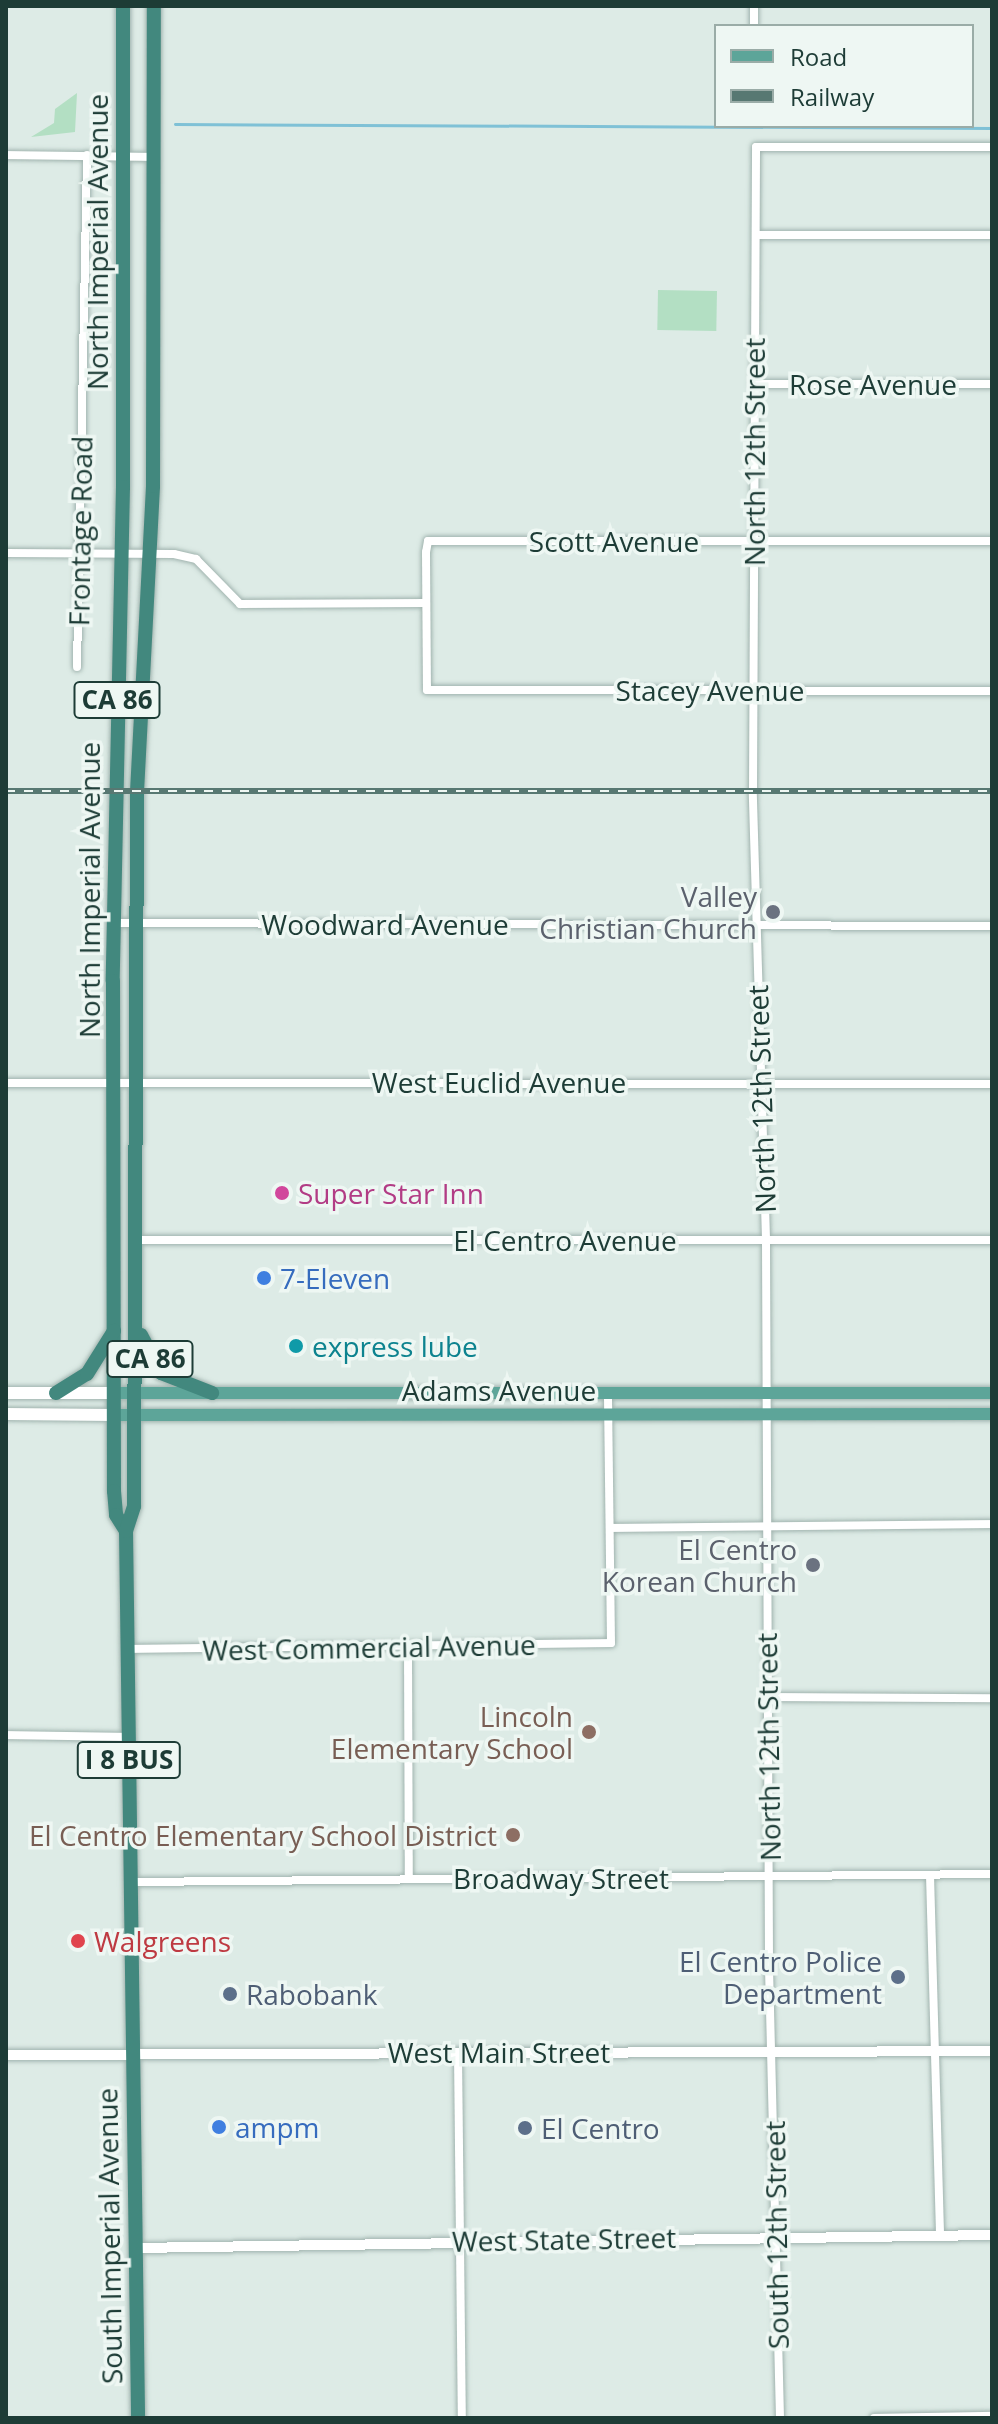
<!DOCTYPE html>
<html>
<head>
<meta charset="utf-8">
<style>
	body { margin:0 }
	#map { position:relative; width:998px; height:2424px; overflow:hidden; background:#ddebe6; font-family:"Open Sans",sans-serif }
	div>[style] { position:absolute }
	.green>* { inset:0; background:#b3dfc3; transform-origin:0 0 }
	.stream>* { height:3px; margin:-1.5px; padding:0 1.5px; transform-origin:1.5px; border-radius:1.5px; background:#7fc1d6 }
	.roads { filter:drop-shadow(0 0 2px #a0b3ae) drop-shadow(0 0 2px #a0b3ae) }
	.minor>* { height:8px; margin:-4px; padding:0 4px; transform-origin:4px; border-radius:4px; background:#fff }
	.tertiary>* { height:10px; margin:-5px; padding:0 5px; transform-origin:5px; border-radius:5px; background:#fff }
	.secondary>* { height:12px; margin:-6px; padding:0 6px; transform-origin:6px; border-radius:6px; background:#fff }
	.primary>* { height:12px; margin:-6px; padding:0 6px; transform-origin:6px; border-radius:6px; background:#5da599 }
	.trunk>* { height:14px; margin:-7px; padding:0 7px; transform-origin:7px; border-radius:7px; background:#42887e }
	.rail>* { height:6px; margin-top:-3px; transform-origin:0; background:repeating-linear-gradient(90deg,#eef7f3 0 9px,#577872 0 18px); box-sizing:border-box; border-block:2px solid #577872 }
	.dots>* { width:22px; height:22px; translate:-50% -50%; box-sizing:border-box; border:4px solid #eef7f3; border-radius:50% }
	span { translate:-50% -50%; white-space:nowrap; text-align:center; line-height:1.15; -webkit-text-stroke:7px #eef7f3; paint-order:stroke }
	.shield-label span { padding:2px 6px; background:#eef7f3; border:2px solid; border-radius:6px; -webkit-text-stroke-width:0 }
	.shield-label { font-size:26px; color:#1d3c36; font-weight:700 }
	.street-label { font-size:28px; color:#1d3c36 }
	.worship-label { font-size:28px; color:#5b616d }
	.right { translate:-100% -50%; text-align:right }
	.hotel-label { font-size:28px; color:#b23c85 }
	.left { translate:0 -50%; text-align:left }
	.shop-label { font-size:28px; color:#366cbe }
	.culture-label { font-size:28px; color:#0d838f }
	.education-label { font-size:28px; color:#785e54 }
	.health-label { font-size:28px; color:#be3a42 }
	.service-label { font-size:28px; color:#4e5e75 }
	.frame { position:absolute; inset:0; border:8px solid #1d3c36; pointer-events:none }
	.legend { position:absolute; left:714px; top:24px; width:260px; height:104px; box-sizing:border-box; background:#eef7f3; border:2px solid #9aaca7; margin:0; padding:10px 14px; list-style:none; font-size:24px; color:#1d3c36 }
	.legend li { display:flex; align-items:center; gap:16px; height:40px }
	.legend b { width:40px; border:2px solid #9aaca7 }
</style>
</head>
<body>
<div id="map">
	<div class="green">
		<i style="clip-path:polygon(77px 93px,75px 132px,31px 137px,54px 123px,55px 109px)"></i>
		<i style="left:658px;top:290px;width:59px;height:40px;rotate:1deg"></i>
	</div>
	<div class="stream">
		<i style="left:175px;top:124px;width:817px;rotate:0.28deg"></i>
	</div>
	<div class="roads">
		<div class="minor">
			<i style="left:754px;top:6px;width:20px;rotate:90deg"></i>
			<i style="left:6px;top:155px;width:148px;rotate:0.8deg"></i>
			<i style="left:756px;top:235px;width:236px"></i>
			<i style="left:754px;top:384px;width:238px"></i>
			<i style="left:992px;top:541px;width:564px;rotate:180deg"></i>
			<i style="left:428px;top:541px;width:11px;rotate:100deg"></i>
			<i style="left:426px;top:552px;width:138px;rotate:89.6deg"></i>
			<i style="left:427px;top:690px;width:565px;rotate:0.1deg"></i>
			<i style="left:6px;top:553px;width:168px;rotate:0.3deg"></i>
			<i style="left:174px;top:554px;width:23px;rotate:13deg"></i>
			<i style="left:196px;top:559px;width:63px;rotate:45.6deg"></i>
			<i style="left:240px;top:604px;width:186px;rotate:-0.3deg"></i>
			<i style="left:77px;top:667px;width:512px;rotate:-88.88deg"></i>
			<i style="left:114px;top:923px;width:878px;rotate:0.2deg"></i>
			<i style="left:6px;top:1083px;width:986px;rotate:0.06deg"></i>
			<i style="left:137px;top:1240px;width:855px"></i>
			<i style="left:611px;top:1528px;width:381px;rotate:-0.6deg"></i>
			<i style="left:408px;top:1647px;width:232px;rotate:89.8deg"></i>
			<i style="left:127px;top:1649px;width:484px;rotate:-0.7deg"></i>
			<i style="left:611px;top:1643px;width:250px;rotate:-90.7deg"></i>
			<i style="left:769px;top:1697px;width:223px;rotate:0.3deg"></i>
			<i style="left:6px;top:1735px;width:123px;rotate:0.9deg"></i>
			<i style="left:930px;top:1875px;width:360px;rotate:88.4deg"></i>
			<i style="left:131px;top:1882px;width:861px;rotate:-0.53deg"></i>
			<i style="left:458px;top:2052px;width:366px;rotate:89.4deg"></i>
			<i style="left:780px;top:2418px;width:459px;rotate:-91.4deg"></i>
			<i style="left:769px;top:1959px;width:720px;rotate:-90.24deg"></i>
			<i style="left:766px;top:1239px;width:448px;rotate:-91.7deg"></i>
			<i style="left:753px;top:791px;width:644px;rotate:-89.73deg"></i>
			<i style="left:756px;top:147px;width:236px"></i>
			<i style="left:874px;top:2418px;width:118px;rotate:-1deg"></i>
		</div>
		<div class="tertiary">
			<i style="left:6px;top:2055px;width:986px;rotate:-0.23deg"></i>
			<i style="left:135px;top:2248px;width:857px;rotate:-0.87deg"></i>
		</div>
		<div class="secondary">
			<i style="left:6px;top:1393px;width:108px"></i>
			<i style="left:6px;top:1414px;width:108px;rotate:0.5deg"></i>
		</div>
		<div class="primary">
			<i style="left:114px;top:1393px;width:878px"></i>
			<i style="left:114px;top:1415px;width:878px;rotate:-0.07deg"></i>
		</div>
		<div class="trunk">
			<i style="left:123px;top:6px;width:481px;rotate:90deg"></i>
			<i style="left:123px;top:487px;width:494px;rotate:91.2deg"></i>
			<i style="left:113px;top:981px;width:510px;rotate:89.89deg"></i>
			<i style="left:114px;top:1491px;width:24px;rotate:85deg"></i>
			<i style="left:116px;top:1515px;width:19px;rotate:58deg"></i>
			<i style="left:126px;top:1531px;width:887px;rotate:89.22deg"></i>
			<i style="left:141px;top:1335px;width:43px;rotate:62.2deg"></i>
			<i style="left:161px;top:1373px;width:55px;rotate:21.4deg"></i>
			<i style="left:56px;top:1393px;width:36px;rotate:-32deg"></i>
			<i style="left:87px;top:1374px;width:51px;rotate:-57.9deg"></i>
			<i style="left:126px;top:1531px;width:26px;rotate:-72deg"></i>
			<i style="left:134px;top:1506px;width:714px;rotate:-89.76deg"></i>
			<i style="left:137px;top:792px;width:306px;rotate:-87deg"></i>
			<i style="left:153px;top:486px;width:480px;rotate:-89.9deg"></i>
		</div>
	</div>
	<div class="rail">
		<i style="left:6px;top:791px;width:986px"></i>
	</div>
	<div class="dots">
		<i style="left:773px;top:912px;background:#6b7280"></i>
		<i style="left:282px;top:1193px;background:#d1479c"></i>
		<i style="left:264px;top:1278px;background:#3f7fe0"></i>
		<i style="left:296px;top:1346px;background:#0f9aa8"></i>
		<i style="left:813px;top:1565px;background:#6b7280"></i>
		<i style="left:589px;top:1732px;background:#8d6e63"></i>
		<i style="left:513px;top:1835px;background:#8d6e63"></i>
		<i style="left:78px;top:1941px;background:#e0444e"></i>
		<i style="left:898px;top:1977px;background:#5c6f8a"></i>
		<i style="left:230px;top:1994px;background:#5c6f8a"></i>
		<i style="left:219px;top:2127px;background:#3f7fe0"></i>
		<i style="left:525px;top:2128px;background:#5c6f8a"></i>
	</div>
	<div class="shield-label">
		<span style="left:117px;top:700px">CA 86</span>
		<span style="left:150px;top:1359px">CA 86</span>
		<span style="left:129px;top:1760px">I 8 BUS</span>
	</div>
	<div class="street-label">
		<span style="left:97px;top:242px;rotate:-90deg">North Imperial Avenue</span>
		<span style="left:873px;top:384px">Rose Avenue</span>
		<span style="left:754px;top:452px;rotate:-90deg">North 12th Street</span>
		<span style="left:80px;top:531px;rotate:-89deg">Frontage Road</span>
		<span style="left:614px;top:541px">Scott Avenue</span>
		<span style="left:710px;top:690px">Stacey Avenue</span>
		<span style="left:89px;top:890px;rotate:-90deg">North Imperial Avenue</span>
		<span style="left:385px;top:924px">Woodward Avenue</span>
		<span style="left:499px;top:1082px">West Euclid Avenue</span>
		<span style="left:761px;top:1099px;rotate:-92deg">North 12th Street</span>
		<span style="left:565px;top:1240px">El Centro Avenue</span>
		<span style="left:499px;top:1390px">Adams Avenue</span>
		<span style="left:369px;top:1647px;rotate:-1deg">West Commercial Avenue</span>
		<span style="left:768px;top:1747px;rotate:-91deg">North 12th Street</span>
		<span style="left:561px;top:1878px">Broadway Street</span>
		<span style="left:499px;top:2052px">West Main Street</span>
		<span style="left:776px;top:2235px;rotate:-91deg">South 12th Street</span>
		<span style="left:109px;top:2236px;rotate:-91deg">South Imperial Avenue</span>
		<span style="left:564px;top:2239px;rotate:-1deg">West State Street</span>
	</div>
	<div class="worship-label">
		<span class="right" style="left:757px;top:912px">Valley<br>Christian Church</span>
		<span class="right" style="left:797px;top:1565px">El Centro<br>Korean Church</span>
	</div>
	<div class="hotel-label">
		<span class="left" style="left:298px;top:1193px">Super Star Inn</span>
	</div>
	<div class="shop-label">
		<span class="left" style="left:280px;top:1278px">7-Eleven</span>
		<span class="left" style="left:235px;top:2127px">ampm</span>
	</div>
	<div class="culture-label">
		<span class="left" style="left:312px;top:1346px">express lube</span>
	</div>
	<div class="education-label">
		<span class="right" style="left:573px;top:1732px">Lincoln<br>Elementary School</span>
		<span class="right" style="left:497px;top:1835px">El Centro Elementary School District</span>
	</div>
	<div class="health-label">
		<span class="left" style="left:94px;top:1941px">Walgreens</span>
	</div>
	<div class="service-label">
		<span class="right" style="left:882px;top:1977px">El Centro Police<br>Department</span>
		<span class="left" style="left:246px;top:1994px">Rabobank</span>
		<span class="left" style="left:541px;top:2128px">El Centro</span>
	</div>
	<div class="frame"></div>
	<ul class="legend">
	<li><b style="height:10px;background:#5da599"></b>Road</li>
	<li><b style="height:10px;background:#577872"></b>Railway</li>
	</ul>
</div>
</body>
</html>
